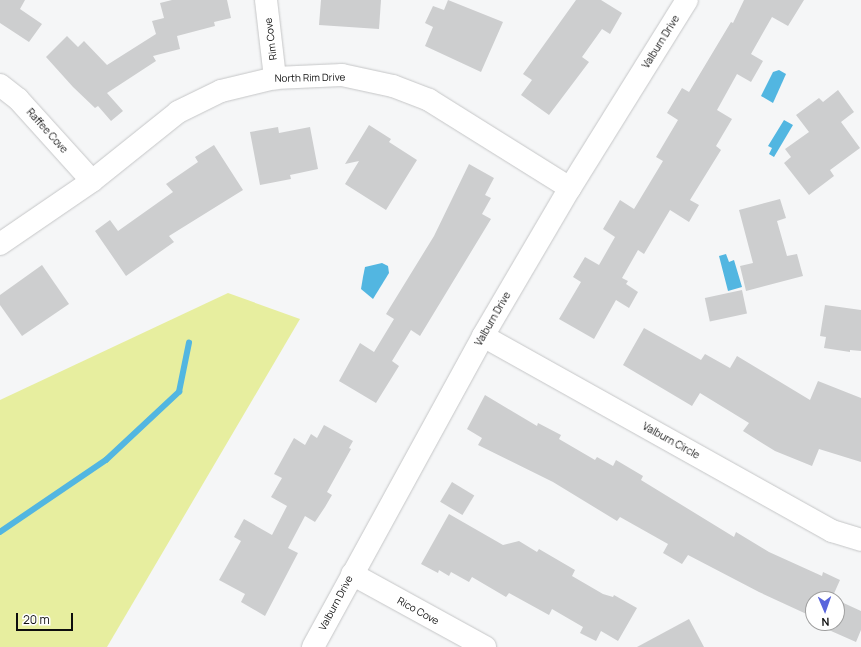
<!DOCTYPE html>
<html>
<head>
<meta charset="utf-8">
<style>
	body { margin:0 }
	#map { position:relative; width:861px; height:647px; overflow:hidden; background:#f5f6f7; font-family:Manrope,sans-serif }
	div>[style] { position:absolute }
	.green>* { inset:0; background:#e7ee9f }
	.water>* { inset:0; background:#52b6e1 }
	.stream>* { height:5.5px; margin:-2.75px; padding:0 2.75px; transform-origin:2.75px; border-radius:2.75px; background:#52b6e1 }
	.building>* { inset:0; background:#cdcecf; transform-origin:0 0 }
	.roads { filter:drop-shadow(0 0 1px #c5c6c7) drop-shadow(0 0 1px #c5c6c7) }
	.minor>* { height:22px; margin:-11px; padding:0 11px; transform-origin:11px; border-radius:11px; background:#fff }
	span { translate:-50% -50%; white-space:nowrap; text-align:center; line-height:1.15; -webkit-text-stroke:3.5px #fff; paint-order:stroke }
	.street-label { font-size:10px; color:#0e0e0e }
	.north { position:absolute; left:805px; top:591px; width:40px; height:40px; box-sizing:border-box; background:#fff; border:1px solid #9f9f9f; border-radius:50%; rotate:178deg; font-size:11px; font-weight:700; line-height:16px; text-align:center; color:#0e0e0e }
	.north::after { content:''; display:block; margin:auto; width:14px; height:18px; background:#5965dc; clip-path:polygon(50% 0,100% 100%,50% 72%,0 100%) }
	.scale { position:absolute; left:16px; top:613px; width:57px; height:18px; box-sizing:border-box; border:2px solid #0e0e0e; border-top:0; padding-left:5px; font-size:12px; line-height:14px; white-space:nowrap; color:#0e0e0e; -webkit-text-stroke:3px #fff; paint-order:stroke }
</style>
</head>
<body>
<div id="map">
	<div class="green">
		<i style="clip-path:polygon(228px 293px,300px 319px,107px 647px,0 647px,0 400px)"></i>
	</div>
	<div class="water">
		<i style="clip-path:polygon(779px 70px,786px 74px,773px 103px,761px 96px,773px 72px)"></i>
		<i style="clip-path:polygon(784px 120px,793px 125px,774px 157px,769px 154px,772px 148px,768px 146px)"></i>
		<i style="clip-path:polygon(726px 254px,729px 262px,734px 260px,742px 287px,728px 291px,719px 256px)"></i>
		<i style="clip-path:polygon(382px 263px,388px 266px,389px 273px,373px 299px,361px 289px,363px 277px,365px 267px)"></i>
	</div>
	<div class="stream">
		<i style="left:0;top:532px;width:128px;rotate:-34.2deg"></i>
		<i style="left:106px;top:460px;width:100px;rotate:-43deg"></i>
		<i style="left:179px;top:392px;width:50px;rotate:-78.5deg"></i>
	</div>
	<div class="building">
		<i style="clip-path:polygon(0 0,25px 0,20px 9px,42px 24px,29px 42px,0 23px)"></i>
		<i style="clip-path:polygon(172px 0,227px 0,231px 18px,214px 22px,215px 26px,177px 36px,180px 49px,153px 56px,156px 61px,107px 93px,123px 111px,111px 121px,98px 106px,95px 108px,73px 87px,46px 57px,67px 36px,78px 47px,84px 41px,107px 65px,156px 34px,152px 21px,164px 18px,160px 3px)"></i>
		<i style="clip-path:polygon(321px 0,381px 0,379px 29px,319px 25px)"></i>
		<i style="clip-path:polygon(448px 0,503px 22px,481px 72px,425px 46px,433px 27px,425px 23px,433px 6px,444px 10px)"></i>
		<i style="clip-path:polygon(576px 0,601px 0,622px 13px,610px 34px,602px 29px,582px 57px,589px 62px,549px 115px,521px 95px,532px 80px,523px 74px)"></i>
		<i style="clip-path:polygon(744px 0,804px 0,788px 26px,772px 17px,751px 54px,763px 61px,751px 82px,737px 74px,717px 110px,732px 119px,716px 146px,721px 150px,690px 200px,699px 205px,689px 222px,670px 210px,644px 254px,638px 250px,622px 278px,628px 281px,626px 284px,638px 292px,629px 308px,616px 300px,594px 339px,559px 319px,581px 282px,573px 277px,585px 257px,599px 265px,615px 237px,603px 229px,620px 200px,634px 209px,663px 161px,656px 157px,678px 120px,667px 113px,682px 88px,689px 92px,731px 22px,733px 23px)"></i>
		<i style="clip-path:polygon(838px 90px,854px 112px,841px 122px,860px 148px,830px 170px,834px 176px,809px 195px,784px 163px,791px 157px,785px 149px,809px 132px,796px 115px,819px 98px,823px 102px)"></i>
		<i style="clip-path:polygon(369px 125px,391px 139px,389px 142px,417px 160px,386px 210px,345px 184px,359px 161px,345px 164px)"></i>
		<i style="clip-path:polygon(278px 127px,279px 133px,310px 127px,318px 169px,290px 175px,291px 179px,260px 185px,250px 132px)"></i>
		<i style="clip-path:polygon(214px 145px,243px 190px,169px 236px,174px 242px,126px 276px,95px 231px,110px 220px,118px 231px,173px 192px,166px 184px,198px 162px,195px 157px)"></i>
		<i style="clip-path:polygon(469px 164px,494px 178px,485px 195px,491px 198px,482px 214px,491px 219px,420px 336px,411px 330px,392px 361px,399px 366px,376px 403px,339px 381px,360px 343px,374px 352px,394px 319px,386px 314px,434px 236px)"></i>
		<i style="clip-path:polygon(780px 199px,786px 218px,777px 221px,787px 256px,797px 254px,803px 276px,746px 291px,740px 266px,753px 263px,739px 210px)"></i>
		<i style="clip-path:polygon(42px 265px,69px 304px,22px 336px,0 305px,0 295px)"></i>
		<i style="left:742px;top:290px;width:24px;height:38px;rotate:78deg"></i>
		<i style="clip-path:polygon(825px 305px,861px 310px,861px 351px,850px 350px,850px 352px,824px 348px,826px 337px,820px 336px)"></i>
		<i style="clip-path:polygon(644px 328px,701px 360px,705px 354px,730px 368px,737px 356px,810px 400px,818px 381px,861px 398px,861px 462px,819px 449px,812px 466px,775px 451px,743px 431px,749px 423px,700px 393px,692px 406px,623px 365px)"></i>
		<i style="clip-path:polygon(485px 395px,537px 426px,538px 423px,561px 435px,559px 439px,595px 460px,597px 457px,613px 466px,616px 460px,643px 476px,641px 480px,734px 537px,736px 532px,769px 552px,822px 576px,823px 572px,840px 580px,832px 598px,834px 599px,813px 599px,813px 617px,759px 592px,688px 555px,682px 564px,663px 553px,668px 544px,620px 517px,617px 521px,553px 482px,478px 445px,482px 438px,467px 429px)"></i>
		<i style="clip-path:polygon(324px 425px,353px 441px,349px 448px,351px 449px,327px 492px,332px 495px,325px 507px,315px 522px,305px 516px,288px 548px,298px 553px,265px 616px,241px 602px,245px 594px,219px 580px,241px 541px,234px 537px,244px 519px,272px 535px,287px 506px,271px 497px,282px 478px,274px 474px,294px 438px,305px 445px,311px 434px,317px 438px)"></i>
		<i style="left:452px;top:482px;width:26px;height:23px;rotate:31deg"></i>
		<i style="clip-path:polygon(449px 514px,503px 545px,519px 541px,537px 552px,539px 549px,575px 570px,572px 576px,603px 594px,613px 597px,614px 595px,637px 608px,618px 641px,601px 631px,596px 641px,580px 633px,583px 627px,552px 609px,549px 615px,509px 593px,506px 597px,472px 577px,469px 582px,451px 572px,449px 576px,439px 570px,438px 573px,421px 564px)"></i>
		<i style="clip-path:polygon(837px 600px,861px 611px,861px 630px,856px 642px,822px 627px,824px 623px,837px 623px)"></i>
		<i style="clip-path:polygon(689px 619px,704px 647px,637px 647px)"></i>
	</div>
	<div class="roads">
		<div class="minor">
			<i style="left:266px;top:0;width:79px;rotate:83.4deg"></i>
			<i style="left:0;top:85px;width:23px;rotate:38deg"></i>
			<i style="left:18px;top:99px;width:110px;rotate:47.9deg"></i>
			<i style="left:0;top:244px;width:112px;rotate:-34.4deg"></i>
			<i style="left:92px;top:181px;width:110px;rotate:-38.7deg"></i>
			<i style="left:178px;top:112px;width:48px;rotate:-26deg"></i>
			<i style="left:221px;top:91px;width:56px;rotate:-13.5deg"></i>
			<i style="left:275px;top:78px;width:67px;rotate:-2.6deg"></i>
			<i style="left:342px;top:75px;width:52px;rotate:12.2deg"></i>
			<i style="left:393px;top:86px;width:39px;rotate:21deg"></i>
			<i style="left:429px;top:100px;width:166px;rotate:32deg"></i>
			<i style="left:483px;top:336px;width:400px;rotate:29.2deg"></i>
			<i style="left:832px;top:531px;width:30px;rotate:17deg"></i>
			<i style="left:352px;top:574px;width:152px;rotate:28.8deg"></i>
			<i style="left:313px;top:647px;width:354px;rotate:-61.3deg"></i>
			<i style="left:483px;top:336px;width:172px;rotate:-59.6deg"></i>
			<i style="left:570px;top:188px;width:221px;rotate:-58.1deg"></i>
		</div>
	</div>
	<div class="street-label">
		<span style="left:271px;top:39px;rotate:-97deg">Rim Cove</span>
		<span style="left:661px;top:42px;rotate:-58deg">Valburn Drive</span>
		<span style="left:310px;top:78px;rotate:-1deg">North Rim Drive</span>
		<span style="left:47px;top:131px;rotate:48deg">Raffee Cove</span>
		<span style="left:493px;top:319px;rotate:-60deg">Valburn Drive</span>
		<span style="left:671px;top:441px;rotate:29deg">Valburn Circle</span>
		<span style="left:336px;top:603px;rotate:-62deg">Valburn Drive</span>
		<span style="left:418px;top:611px;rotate:29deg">Rico Cove</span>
	</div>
	<div class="north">N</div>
	<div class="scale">20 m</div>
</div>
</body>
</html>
